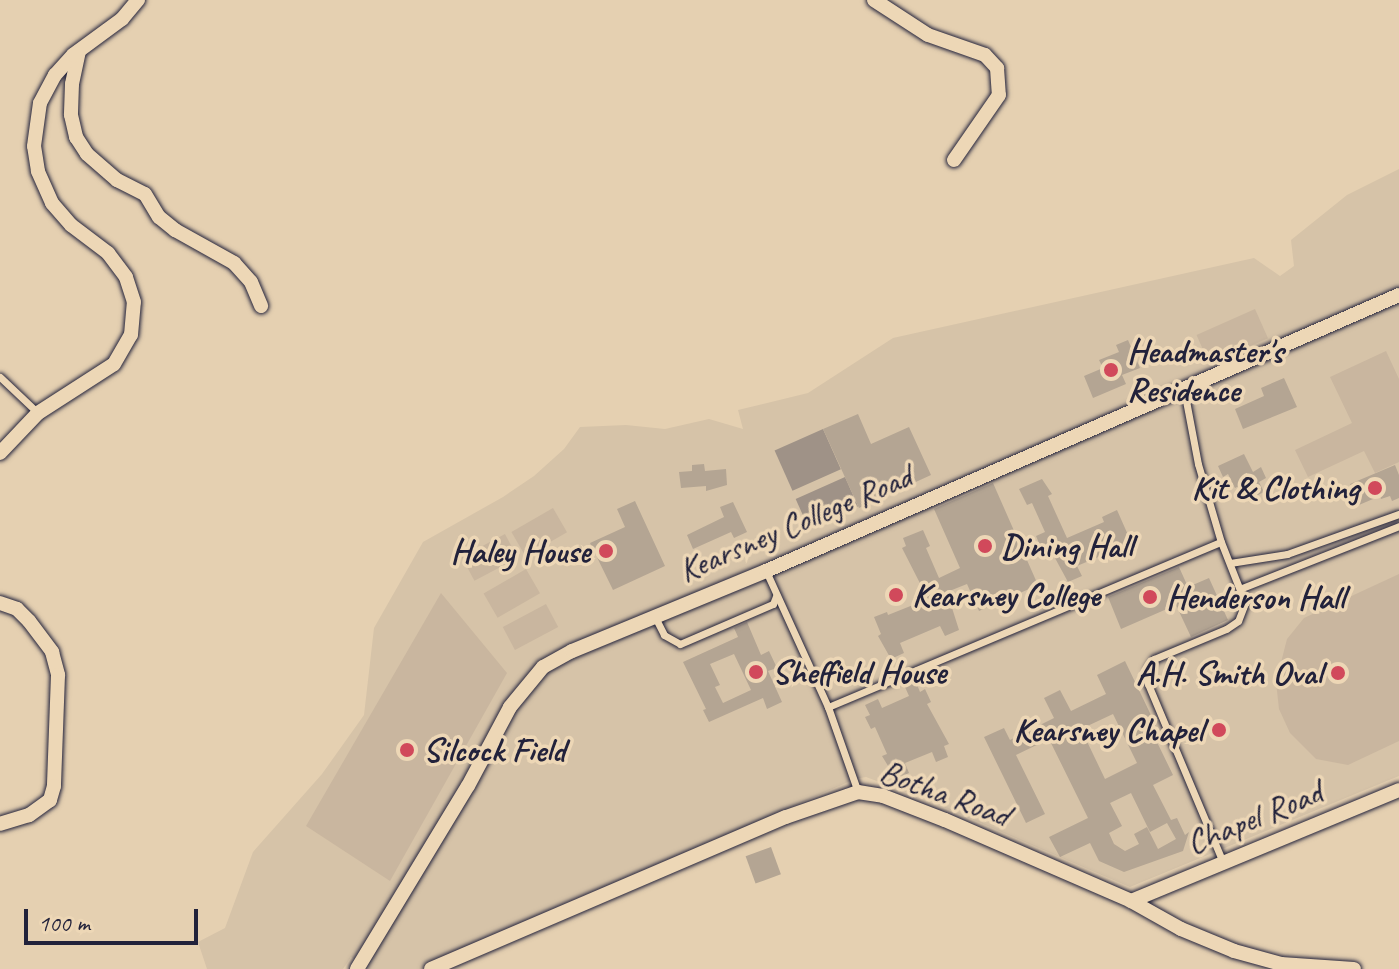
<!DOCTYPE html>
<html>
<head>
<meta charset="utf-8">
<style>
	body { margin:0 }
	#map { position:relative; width:1399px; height:969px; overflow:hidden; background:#e5d0b1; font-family:Caveat,sans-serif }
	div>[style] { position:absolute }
	.built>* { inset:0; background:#d6c3a8 }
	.green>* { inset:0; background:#c9b69f; transform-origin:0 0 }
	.water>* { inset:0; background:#9f9287; transform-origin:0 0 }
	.building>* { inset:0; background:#b4a593; transform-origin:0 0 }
	.roads { filter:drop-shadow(0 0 2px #22223b) drop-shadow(0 0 2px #22223b) }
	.lane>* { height:7px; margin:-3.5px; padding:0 3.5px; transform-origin:3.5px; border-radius:3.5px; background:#edd7b6 }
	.street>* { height:14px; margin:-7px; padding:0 7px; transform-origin:7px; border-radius:7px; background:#edd7b6 }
	.dots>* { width:22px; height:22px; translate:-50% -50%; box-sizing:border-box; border:4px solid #edd7b6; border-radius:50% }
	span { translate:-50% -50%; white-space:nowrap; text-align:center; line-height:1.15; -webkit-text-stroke:7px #edd7b6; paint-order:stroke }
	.poi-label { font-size:34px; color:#22223b; font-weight:700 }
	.left { translate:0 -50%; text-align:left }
	.right { translate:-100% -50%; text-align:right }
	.street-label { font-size:34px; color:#22223b }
	.scale { position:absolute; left:24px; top:909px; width:174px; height:36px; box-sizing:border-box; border:4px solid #22223b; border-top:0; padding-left:10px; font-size:24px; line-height:28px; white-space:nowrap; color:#22223b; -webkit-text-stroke:6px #edd7b6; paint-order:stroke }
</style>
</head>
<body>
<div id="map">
	<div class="built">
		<i style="clip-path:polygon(1399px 169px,1399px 776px,1130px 887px,920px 797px,866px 777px,855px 779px,421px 969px,369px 969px,351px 957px,343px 969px,207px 969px,198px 942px,225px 928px,253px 852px,322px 774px,364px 715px,374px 628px,423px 542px,503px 497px,534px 476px,564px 449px,580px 427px,626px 425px,665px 429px,709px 419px,743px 429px,738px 410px,808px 393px,893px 338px,1254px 258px,1280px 276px,1294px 266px,1291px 240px,1347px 195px)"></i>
	</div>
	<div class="green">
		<i style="left:1255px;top:309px;width:32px;height:64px;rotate:66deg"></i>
		<i style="clip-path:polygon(1386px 351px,1399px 379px,1399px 462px,1375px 473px,1364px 451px,1308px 477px,1295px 450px,1352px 423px,1330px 377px)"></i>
		<i style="left:553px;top:508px;width:28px;height:48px;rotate:60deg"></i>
		<i style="left:505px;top:534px;width:27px;height:49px;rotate:62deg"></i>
		<i style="left:526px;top:569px;width:28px;height:49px;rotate:60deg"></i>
		<i style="clip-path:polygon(1399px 574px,1399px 741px,1348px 765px,1316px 759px,1290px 733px,1279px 709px,1276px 682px,1287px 639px,1304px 618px)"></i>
		<i style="clip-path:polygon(441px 593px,507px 673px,390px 881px,306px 826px)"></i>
		<i style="left:546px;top:604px;width:26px;height:49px;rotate:62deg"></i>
	</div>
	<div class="water">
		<i style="left:823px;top:429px;width:44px;height:53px;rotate:66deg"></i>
		<i style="left:845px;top:477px;width:32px;height:54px;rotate:66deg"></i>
	</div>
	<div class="building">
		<i style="clip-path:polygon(1128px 340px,1140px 368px,1122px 375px,1126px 384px,1093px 398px,1084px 376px,1103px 368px,1099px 360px,1119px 352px,1116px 345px)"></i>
		<i style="clip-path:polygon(1284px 378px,1297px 407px,1243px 429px,1235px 409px,1264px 396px,1261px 388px)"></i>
		<i style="clip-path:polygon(858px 414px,871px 444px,909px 427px,931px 475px,859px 508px,823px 429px)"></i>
		<i style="clip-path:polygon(1244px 454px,1253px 472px,1261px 467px,1266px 478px,1259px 482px,1264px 492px,1252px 498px,1250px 494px,1244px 497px,1239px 486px,1235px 488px,1228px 474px,1223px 477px,1218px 466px)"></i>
		<i style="clip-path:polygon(704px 464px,705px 471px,726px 469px,727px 485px,706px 491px,706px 486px,681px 488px,679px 472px,692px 471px,692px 465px)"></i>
		<i style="clip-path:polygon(1395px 465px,1399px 475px,1399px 498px,1392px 501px,1390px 496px,1381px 499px,1380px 496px,1359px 505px,1350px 484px)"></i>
		<i style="clip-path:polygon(1042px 479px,1052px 494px,1048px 496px,1067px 538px,1104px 522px,1102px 517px,1117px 510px,1136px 553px,1122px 559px,1117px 549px,1077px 566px,1082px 576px,1068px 582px,1049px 547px,1042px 550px,1036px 536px,1045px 532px,1032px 503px,1027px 505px,1019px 489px)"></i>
		<i style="clip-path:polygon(993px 483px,1038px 585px,979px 611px,967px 584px,947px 592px,959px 630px,945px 636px,940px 626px,900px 643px,904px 653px,891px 659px,878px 636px,881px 634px,874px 617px,887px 612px,888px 615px,928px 599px,902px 548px,906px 546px,903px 538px,923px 530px,930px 546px,926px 548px,939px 578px,960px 568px,934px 509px)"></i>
		<i style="clip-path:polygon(635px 501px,665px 566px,613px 590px,590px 543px,625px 527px,617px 509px)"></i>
		<i style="clip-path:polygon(733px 502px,747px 532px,734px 538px,731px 532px,693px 549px,687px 535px,724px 517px,720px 507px)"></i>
		<i style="clip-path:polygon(1179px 567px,1188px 587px,1209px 578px,1228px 620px,1191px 637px,1176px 605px,1121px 629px,1108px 597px)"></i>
		<i style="clip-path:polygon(evenodd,747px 622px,761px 655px,769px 651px,777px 668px,768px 671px,782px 702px,767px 709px,763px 698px,709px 722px,703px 710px,706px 709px,683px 662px,738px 637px,734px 628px,747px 622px,734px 654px,751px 690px,723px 703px,715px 687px,720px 685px,710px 664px,734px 654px)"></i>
		<i style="clip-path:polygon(evenodd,1125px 661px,1161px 736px,1155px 738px,1173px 775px,1153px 785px,1171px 820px,1177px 818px,1185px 835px,1189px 832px,1183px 851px,1124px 872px,1099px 861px,1090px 843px,1060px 857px,1049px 837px,1088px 818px,1049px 739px,1016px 755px,1045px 814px,1026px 823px,984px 737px,1004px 728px,1010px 740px,1054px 718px,1044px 698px,1060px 690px,1071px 711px,1106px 694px,1097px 675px,1125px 661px,1113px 714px,1137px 763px,1105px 779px,1081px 729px,1113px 714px,1125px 661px,1131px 793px,1150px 832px,1167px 823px,1176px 839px,1158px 849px,1147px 827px,1134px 834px,1139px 844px,1125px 851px,1114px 844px,1109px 833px,1122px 826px,1110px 803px,1131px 793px)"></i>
		<i style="clip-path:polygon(916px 682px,920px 692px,925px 689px,931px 702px,927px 704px,949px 744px,944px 746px,948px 757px,936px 762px,932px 752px,905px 763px,909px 773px,896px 779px,882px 756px,887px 754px,875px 727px,871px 729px,865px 717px,870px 715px,865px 705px,878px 699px,882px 708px,909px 696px,905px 687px)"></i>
		<i style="left:771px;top:847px;width:29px;height:27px;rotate:70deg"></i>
	</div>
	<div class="roads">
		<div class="lane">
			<i style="left:0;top:377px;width:52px;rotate:43.5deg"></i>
			<i style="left:1184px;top:390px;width:75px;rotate:79.3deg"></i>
			<i style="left:1198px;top:464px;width:81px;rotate:73.6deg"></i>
			<i style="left:1221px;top:542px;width:66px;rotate:68.5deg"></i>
			<i style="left:1245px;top:603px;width:19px;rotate:111deg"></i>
			<i style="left:1238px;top:621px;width:14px;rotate:146deg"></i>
			<i style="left:1226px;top:629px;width:78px;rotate:157.4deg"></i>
			<i style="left:1154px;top:659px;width:12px;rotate:121deg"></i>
			<i style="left:1148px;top:669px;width:15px;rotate:90deg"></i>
			<i style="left:1148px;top:684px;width:193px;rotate:67.2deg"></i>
			<i style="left:1230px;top:563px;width:58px;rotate:-9deg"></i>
			<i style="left:1287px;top:554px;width:119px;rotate:-19.7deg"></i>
			<i style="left:766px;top:571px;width:149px;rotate:65.5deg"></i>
			<i style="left:828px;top:707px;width:90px;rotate:70.6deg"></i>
			<i style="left:1242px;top:588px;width:169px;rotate:-21.5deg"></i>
			<i style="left:655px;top:617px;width:20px;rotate:63deg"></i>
			<i style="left:664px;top:635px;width:18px;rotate:29deg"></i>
			<i style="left:680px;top:644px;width:101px;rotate:-23.3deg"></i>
			<i style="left:773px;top:604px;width:9px;rotate:-69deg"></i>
			<i style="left:828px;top:707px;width:426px;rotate:-22.8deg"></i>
		</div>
		<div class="street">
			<i style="left:874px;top:0;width:64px;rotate:32.9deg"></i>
			<i style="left:928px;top:35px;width:60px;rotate:19.3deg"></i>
			<i style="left:985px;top:55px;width:18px;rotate:47deg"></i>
			<i style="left:997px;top:68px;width:27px;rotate:86deg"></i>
			<i style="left:999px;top:95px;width:79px;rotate:124.7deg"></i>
			<i style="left:79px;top:51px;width:34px;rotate:102deg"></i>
			<i style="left:72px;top:84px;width:31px;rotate:92deg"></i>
			<i style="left:71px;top:115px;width:23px;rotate:77deg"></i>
			<i style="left:76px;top:137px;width:20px;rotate:57deg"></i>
			<i style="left:87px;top:154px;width:40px;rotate:41deg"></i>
			<i style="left:117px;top:180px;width:31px;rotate:27deg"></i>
			<i style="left:145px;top:194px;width:27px;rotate:59deg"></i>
			<i style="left:159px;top:217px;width:21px;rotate:39deg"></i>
			<i style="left:175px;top:230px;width:68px;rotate:29.2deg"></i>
			<i style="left:234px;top:263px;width:25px;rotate:48deg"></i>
			<i style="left:251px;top:282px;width:26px;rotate:67deg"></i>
			<i style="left:0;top:453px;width:55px;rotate:-46.5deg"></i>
			<i style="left:38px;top:413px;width:90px;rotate:-32.8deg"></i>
			<i style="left:114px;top:364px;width:34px;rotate:-60deg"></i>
			<i style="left:131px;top:335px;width:33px;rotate:-85deg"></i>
			<i style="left:134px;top:302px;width:26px;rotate:-108deg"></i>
			<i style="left:126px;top:277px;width:30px;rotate:-127deg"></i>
			<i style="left:108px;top:253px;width:46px;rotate:-142.9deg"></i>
			<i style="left:71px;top:225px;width:29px;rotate:-131deg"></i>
			<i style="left:52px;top:203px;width:35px;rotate:-114deg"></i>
			<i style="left:38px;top:171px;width:25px;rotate:-99deg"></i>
			<i style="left:34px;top:146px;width:43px;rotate:-82.1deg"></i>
			<i style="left:40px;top:103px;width:32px;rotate:-62deg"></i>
			<i style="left:55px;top:75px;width:27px;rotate:-48deg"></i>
			<i style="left:73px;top:55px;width:61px;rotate:-36.3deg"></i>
			<i style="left:122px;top:19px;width:25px;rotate:-50deg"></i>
			<i style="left:0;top:603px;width:18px;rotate:19deg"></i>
			<i style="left:17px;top:609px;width:17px;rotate:45deg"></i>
			<i style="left:29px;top:621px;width:39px;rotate:53deg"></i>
			<i style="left:52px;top:652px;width:24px;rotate:75deg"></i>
			<i style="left:58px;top:675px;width:111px;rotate:92.1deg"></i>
			<i style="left:54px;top:786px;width:15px;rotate:106deg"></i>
			<i style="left:50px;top:800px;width:26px;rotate:144deg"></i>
			<i style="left:29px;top:815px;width:30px;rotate:163deg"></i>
			<i style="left:1131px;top:901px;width:290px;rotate:-22.5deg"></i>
			<i style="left:357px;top:969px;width:214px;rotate:-58.8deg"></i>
			<i style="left:468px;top:786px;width:89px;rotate:-62deg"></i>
			<i style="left:510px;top:707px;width:52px;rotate:-50.5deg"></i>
			<i style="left:543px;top:667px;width:33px;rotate:-29deg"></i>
			<i style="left:572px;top:651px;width:210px;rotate:-22.4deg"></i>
			<i style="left:766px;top:571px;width:691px;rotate:-23.56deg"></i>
			<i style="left:431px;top:969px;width:386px;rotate:-23.2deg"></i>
			<i style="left:786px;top:817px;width:76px;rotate:-19.1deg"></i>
			<i style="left:858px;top:792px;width:25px;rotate:9deg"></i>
			<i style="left:883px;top:796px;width:66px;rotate:21.2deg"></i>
			<i style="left:945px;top:820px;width:203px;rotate:23.5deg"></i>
			<i style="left:1131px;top:901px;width:57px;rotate:29.2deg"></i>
			<i style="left:1181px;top:929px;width:57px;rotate:22.5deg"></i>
			<i style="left:1234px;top:951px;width:49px;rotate:15.5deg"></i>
			<i style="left:1281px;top:964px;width:73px;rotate:3.9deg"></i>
		</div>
	</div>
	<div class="dots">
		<i style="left:1111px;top:370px;background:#d1495b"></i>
		<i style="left:1375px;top:488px;background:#d1495b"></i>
		<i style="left:985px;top:546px;background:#d1495b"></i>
		<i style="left:606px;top:551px;background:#d1495b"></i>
		<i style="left:896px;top:595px;background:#d1495b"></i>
		<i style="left:1150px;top:597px;background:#d1495b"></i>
		<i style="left:756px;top:672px;background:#d1495b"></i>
		<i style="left:1338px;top:673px;background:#d1495b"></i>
		<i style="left:1219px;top:730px;background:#d1495b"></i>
		<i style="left:407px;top:750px;background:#d1495b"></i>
	</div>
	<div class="poi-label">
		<span class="left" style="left:1127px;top:370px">Headmaster's<br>Residence</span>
		<span class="right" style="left:1359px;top:488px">Kit &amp; Clothing</span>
		<span class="left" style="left:1001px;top:546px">Dining Hall</span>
		<span class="right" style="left:590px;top:551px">Haley House</span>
		<span class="left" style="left:912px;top:595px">Kearsney College</span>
		<span class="left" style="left:1166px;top:597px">Henderson Hall</span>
		<span class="left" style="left:772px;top:672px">Sheffield House</span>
		<span class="right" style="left:1322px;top:673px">A.H. Smith Oval</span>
		<span class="right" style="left:1203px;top:730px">Kearsney Chapel</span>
		<span class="left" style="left:423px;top:750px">Silcock Field</span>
	</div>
	<div class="street-label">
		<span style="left:795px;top:523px;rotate:-23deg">Kearsney College Road</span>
		<span style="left:945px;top:793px;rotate:20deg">Botha Road</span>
		<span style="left:1254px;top:817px;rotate:-22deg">Chapel Road</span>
	</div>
	<div class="scale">100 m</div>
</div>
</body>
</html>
